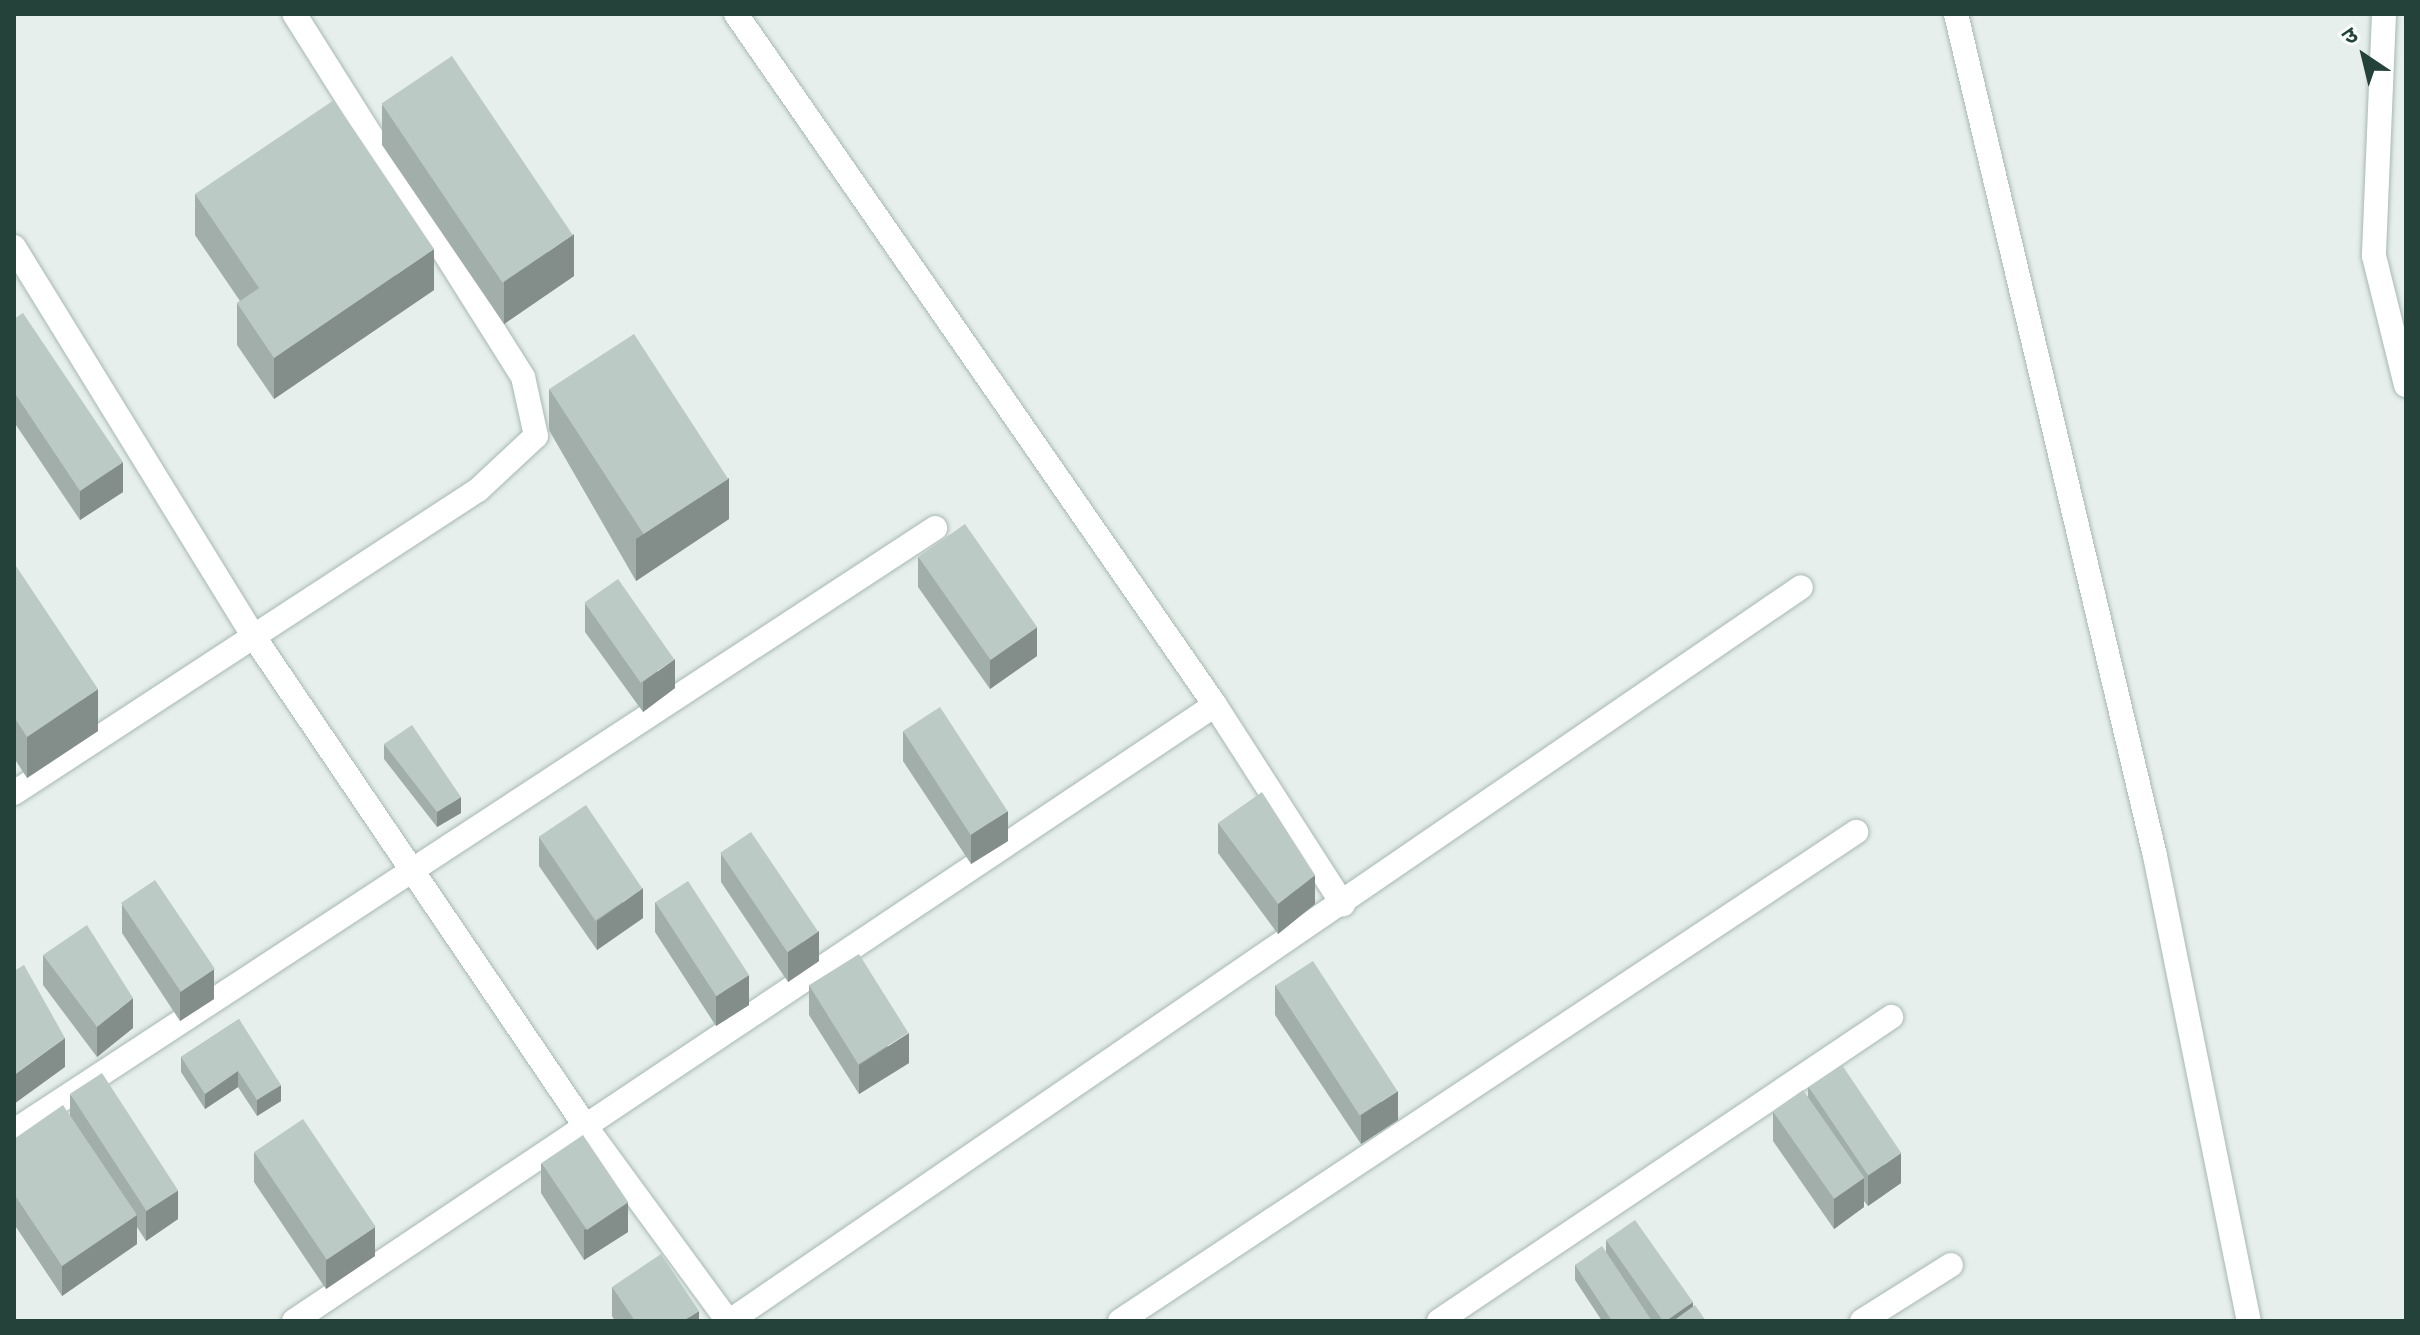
<!DOCTYPE html>
<html>
<head>
<meta charset="utf-8">
<style>
	body { margin:0 }
	#map { position:relative; width:2420px; height:1335px; overflow:hidden; background:#e6efeb; font-family:Roboto,"Noto Sans Devanagari",sans-serif }
	div>[style] { position:absolute }
	.roads { filter:drop-shadow(0 0 2px #a8b8b2) drop-shadow(0 0 2px #a8b8b2) }
	.minor>* { height:24px; margin:-12px; padding:0 12px; transform-origin:12px; border-radius:12px; background:#fff }
	.wall>* { inset:0; background:#a1aea9 }
	.shaded-wall>* { inset:0; background:#838d89 }
	.building>* { inset:0; background:#bbcac4; transform-origin:0 0 }
	span { translate:-50% -50%; white-space:nowrap; text-align:center; line-height:1.15; -webkit-text-stroke:6px #f7fbf9; paint-order:stroke }
	.frame { position:absolute; inset:0; border:16px solid #24423a; pointer-events:none }
	.north { position:absolute; left:2324px; top:16px; width:80px; height:80px; -webkit-text-stroke:6px #f7fbf9; paint-order:stroke; rotate:325deg; font-size:22px; font-weight:700; line-height:32px; text-align:center; color:#24423a }
	.north::after { content:''; display:block; margin:auto; width:28px; height:36px; background:#24423a; clip-path:polygon(50% 0,100% 100%,50% 72%,0 100%) }
</style>
</head>
<body>
<div id="map">
	<div class="roads">
		<div class="minor">
			<i style="left:736px;top:14px;width:841px;rotate:55.27deg"></i>
			<i style="left:1215px;top:705px;width:237px;rotate:57.3deg"></i>
			<i style="left:1956px;top:14px;width:865px;rotate:76.7deg"></i>
			<i style="left:2155px;top:856px;width:474px;rotate:78.6deg"></i>
			<i style="left:2384px;top:14px;width:242px;rotate:92.4deg"></i>
			<i style="left:2374px;top:256px;width:133px;rotate:76.1deg"></i>
			<i style="left:14px;top:247px;width:458px;rotate:58.4deg"></i>
			<i style="left:254px;top:637px;width:592px;rotate:55.88deg"></i>
			<i style="left:586px;top:1127px;width:240px;rotate:53.8deg"></i>
			<i style="left:14px;top:793px;width:554px;rotate:-33.15deg"></i>
			<i style="left:478px;top:490px;width:79px;rotate:-43deg"></i>
			<i style="left:536px;top:436px;width:60px;rotate:-102.4deg"></i>
			<i style="left:523px;top:377px;width:429px;rotate:-122.2deg"></i>
			<i style="left:14px;top:1131px;width:1101px;rotate:-33.21deg"></i>
			<i style="left:294px;top:1321px;width:1108px;rotate:-33.78deg"></i>
			<i style="left:730px;top:1321px;width:1298px;rotate:-34.42deg"></i>
			<i style="left:1120px;top:1321px;width:884px;rotate:-33.6deg"></i>
			<i style="left:1439px;top:1321px;width:545px;rotate:-33.92deg"></i>
			<i style="left:1862px;top:1321px;width:105px;rotate:-32.2deg"></i>
		</div>
	</div>
	<div class="wall">
		<i style="clip-path:polygon(382px 104px,574px 276px,504px 324px,382px 145px)"></i>
		<i style="clip-path:polygon(195px 194px,434px 290px,274px 399px,237px 345px,237px 303px,240px 301px,195px 235px)"></i>
		<i style="clip-path:polygon(14px 319px,123px 492px,80px 520px,14px 422px)"></i>
		<i style="clip-path:polygon(549px 389px,729px 519px,636px 581px,549px 430px)"></i>
		<i style="clip-path:polygon(918px 557px,1037px 656px,990px 689px,918px 587px)"></i>
		<i style="clip-path:polygon(14px 563px,98px 731px,27px 778px,14px 758px)"></i>
		<i style="clip-path:polygon(585px 603px,675px 688px,643px 712px,585px 632px)"></i>
		<i style="clip-path:polygon(903px 731px,1008px 841px,971px 864px,903px 761px)"></i>
		<i style="clip-path:polygon(384px 744px,461px 813px,437px 827px,384px 759px)"></i>
		<i style="clip-path:polygon(1218px 823px,1315px 904px,1278px 934px,1218px 853px)"></i>
		<i style="clip-path:polygon(539px 837px,643px 918px,597px 950px,539px 866px)"></i>
		<i style="clip-path:polygon(721px 853px,819px 961px,788px 982px,721px 882px)"></i>
		<i style="clip-path:polygon(655px 902px,749px 1005px,716px 1026px,655px 932px)"></i>
		<i style="clip-path:polygon(122px 904px,214px 999px,180px 1021px,122px 933px)"></i>
		<i style="clip-path:polygon(43px 955px,133px 1028px,97px 1057px,43px 985px)"></i>
		<i style="clip-path:polygon(809px 985px,909px 1063px,859px 1094px,809px 1015px)"></i>
		<i style="clip-path:polygon(1275px 985px,1398px 1120px,1361px 1144px,1275px 1015px)"></i>
		<i style="clip-path:polygon(239px 1019px,281px 1101px,257px 1116px,238px 1087px,205px 1109px,181px 1072px,181px 1057px)"></i>
		<i style="clip-path:polygon(1808px 1087px,1901px 1183px,1868px 1206px,1864px 1201px,1864px 1207px,1834px 1229px,1773px 1141px,1773px 1112px,1808px 1096px)"></i>
		<i style="clip-path:polygon(70px 1094px,178px 1219px,146px 1241px,137px 1227px,137px 1244px,62px 1296px,14px 1224px,14px 1139px,70px 1115px)"></i>
		<i style="clip-path:polygon(254px 1152px,375px 1256px,326px 1289px,254px 1182px)"></i>
		<i style="clip-path:polygon(541px 1163px,628px 1232px,584px 1260px,541px 1193px)"></i>
		<i style="clip-path:polygon(1606px 1240px,1693px 1307px,1706px 1321px,1602px 1321px,1575px 1280px,1575px 1265px,1606px 1252px)"></i>
		<i style="clip-path:polygon(612px 1287px,699px 1321px,615px 1321px,612px 1316px)"></i>
	</div>
	<div class="shaded-wall">
		<i style="clip-path:polygon(574px 234px,574px 276px,504px 324px,504px 282px)"></i>
		<i style="clip-path:polygon(434px 249px,434px 290px,274px 399px,274px 358px)"></i>
		<i style="clip-path:polygon(123px 462px,123px 492px,80px 520px,80px 491px)"></i>
		<i style="clip-path:polygon(729px 478px,729px 519px,636px 581px,636px 539px)"></i>
		<i style="clip-path:polygon(1037px 627px,1037px 656px,990px 689px,990px 660px)"></i>
		<i style="clip-path:polygon(675px 659px,675px 688px,643px 712px,643px 682px)"></i>
		<i style="clip-path:polygon(98px 689px,98px 731px,27px 778px,27px 737px)"></i>
		<i style="clip-path:polygon(461px 797px,461px 813px,437px 827px,437px 812px)"></i>
		<i style="clip-path:polygon(1008px 811px,1008px 841px,971px 864px,971px 834px)"></i>
		<i style="clip-path:polygon(1315px 875px,1315px 904px,1278px 934px,1278px 904px)"></i>
		<i style="clip-path:polygon(643px 888px,643px 918px,597px 950px,597px 921px)"></i>
		<i style="clip-path:polygon(819px 931px,819px 961px,788px 982px,788px 952px)"></i>
		<i style="clip-path:polygon(214px 969px,214px 999px,180px 1021px,180px 992px)"></i>
		<i style="clip-path:polygon(749px 975px,749px 1005px,716px 1026px,716px 996px)"></i>
		<i style="clip-path:polygon(133px 998px,133px 1028px,97px 1057px,97px 1027px)"></i>
		<i style="clip-path:polygon(909px 1033px,909px 1063px,859px 1094px,859px 1065px)"></i>
		<i style="clip-path:polygon(65px 1038px,65px 1067px,14px 1104px,14px 1075px)"></i>
		<i style="clip-path:polygon(238px 1071px,238px 1087px,205px 1109px,205px 1094px)"></i>
		<i style="clip-path:polygon(281px 1085px,281px 1101px,257px 1116px,257px 1100px)"></i>
		<i style="clip-path:polygon(1398px 1091px,1398px 1120px,1361px 1144px,1361px 1115px)"></i>
		<i style="clip-path:polygon(1901px 1153px,1901px 1183px,1868px 1206px,1868px 1176px)"></i>
		<i style="clip-path:polygon(1864px 1178px,1864px 1207px,1834px 1229px,1834px 1199px)"></i>
		<i style="clip-path:polygon(178px 1190px,178px 1219px,146px 1241px,146px 1211px)"></i>
		<i style="clip-path:polygon(628px 1202px,628px 1232px,584px 1260px,584px 1230px)"></i>
		<i style="clip-path:polygon(137px 1215px,137px 1244px,62px 1296px,62px 1266px)"></i>
		<i style="clip-path:polygon(375px 1227px,375px 1256px,326px 1289px,326px 1260px)"></i>
		<i style="clip-path:polygon(1693px 1302px,1693px 1317px,1688px 1321px,1666px 1321px)"></i>
		<i style="clip-path:polygon(699px 1311px,699px 1321px,683px 1321px)"></i>
	</div>
	<div class="building">
		<i style="left:452px;top:56px;width:216px;height:85px;rotate:56deg"></i>
		<i style="clip-path:polygon(334px 100px,434px 249px,274px 358px,237px 303px,259px 288px,195px 194px)"></i>
		<i style="clip-path:polygon(23px 313px,123px 462px,80px 491px,14px 392px,14px 319px)"></i>
		<i style="left:634px;top:334px;width:173px;height:101px;rotate:57deg"></i>
		<i style="left:965px;top:524px;width:126px;height:57px;rotate:55deg"></i>
		<i style="clip-path:polygon(14px 563px,98px 689px,27px 737px,14px 717px)"></i>
		<i style="left:618px;top:579px;width:98px;height:41px;rotate:55deg"></i>
		<i style="left:940px;top:707px;width:124px;height:44px;rotate:57deg"></i>
		<i style="clip-path:polygon(412px 725px,461px 797px,437px 812px,384px 744px)"></i>
		<i style="clip-path:polygon(1262px 792px,1315px 875px,1278px 904px,1218px 823px)"></i>
		<i style="left:586px;top:805px;width:101px;height:57px;rotate:56deg"></i>
		<i style="left:751px;top:832px;width:120px;height:37px;rotate:56deg"></i>
		<i style="left:155px;top:880px;width:107px;height:41px;rotate:56deg"></i>
		<i style="left:688px;top:881px;width:112px;height:39px;rotate:57deg"></i>
		<i style="clip-path:polygon(87px 925px,133px 998px,97px 1027px,43px 955px)"></i>
		<i style="left:859px;top:954px;width:93px;height:59px;rotate:58deg"></i>
		<i style="left:1313px;top:961px;width:155px;height:45px;rotate:57deg"></i>
		<i style="clip-path:polygon(24px 965px,65px 1038px,14px 1075px,14px 971px)"></i>
		<i style="clip-path:polygon(239px 1019px,281px 1085px,257px 1100px,238px 1071px,205px 1094px,181px 1057px)"></i>
		<i style="left:1842px;top:1065px;width:106px;height:40px;rotate:56deg"></i>
		<i style="left:102px;top:1073px;width:140px;height:38px;rotate:57deg"></i>
		<i style="left:1803px;top:1090px;width:107px;height:37px;rotate:55deg"></i>
		<i style="clip-path:polygon(63px 1105px,137px 1215px,62px 1266px,14px 1194px,14px 1139px)"></i>
		<i style="left:303px;top:1119px;width:130px;height:59px;rotate:56deg"></i>
		<i style="left:583px;top:1135px;width:81px;height:50px;rotate:56deg"></i>
		<i style="clip-path:polygon(1635px 1220px,1693px 1302px,1666px 1321px,1663px 1321px,1606px 1240px)"></i>
		<i style="clip-path:polygon(1602px 1246px,1652px 1321px,1612px 1321px,1575px 1265px)"></i>
		<i style="clip-path:polygon(661px 1254px,699px 1311px,683px 1321px,635px 1321px,612px 1287px)"></i>
		<i style="clip-path:polygon(1695px 1305px,1706px 1321px,1673px 1321px)"></i>
	</div>
	<div class="frame"></div>
	<div class="north">उ</div>
</div>
</body>
</html>
